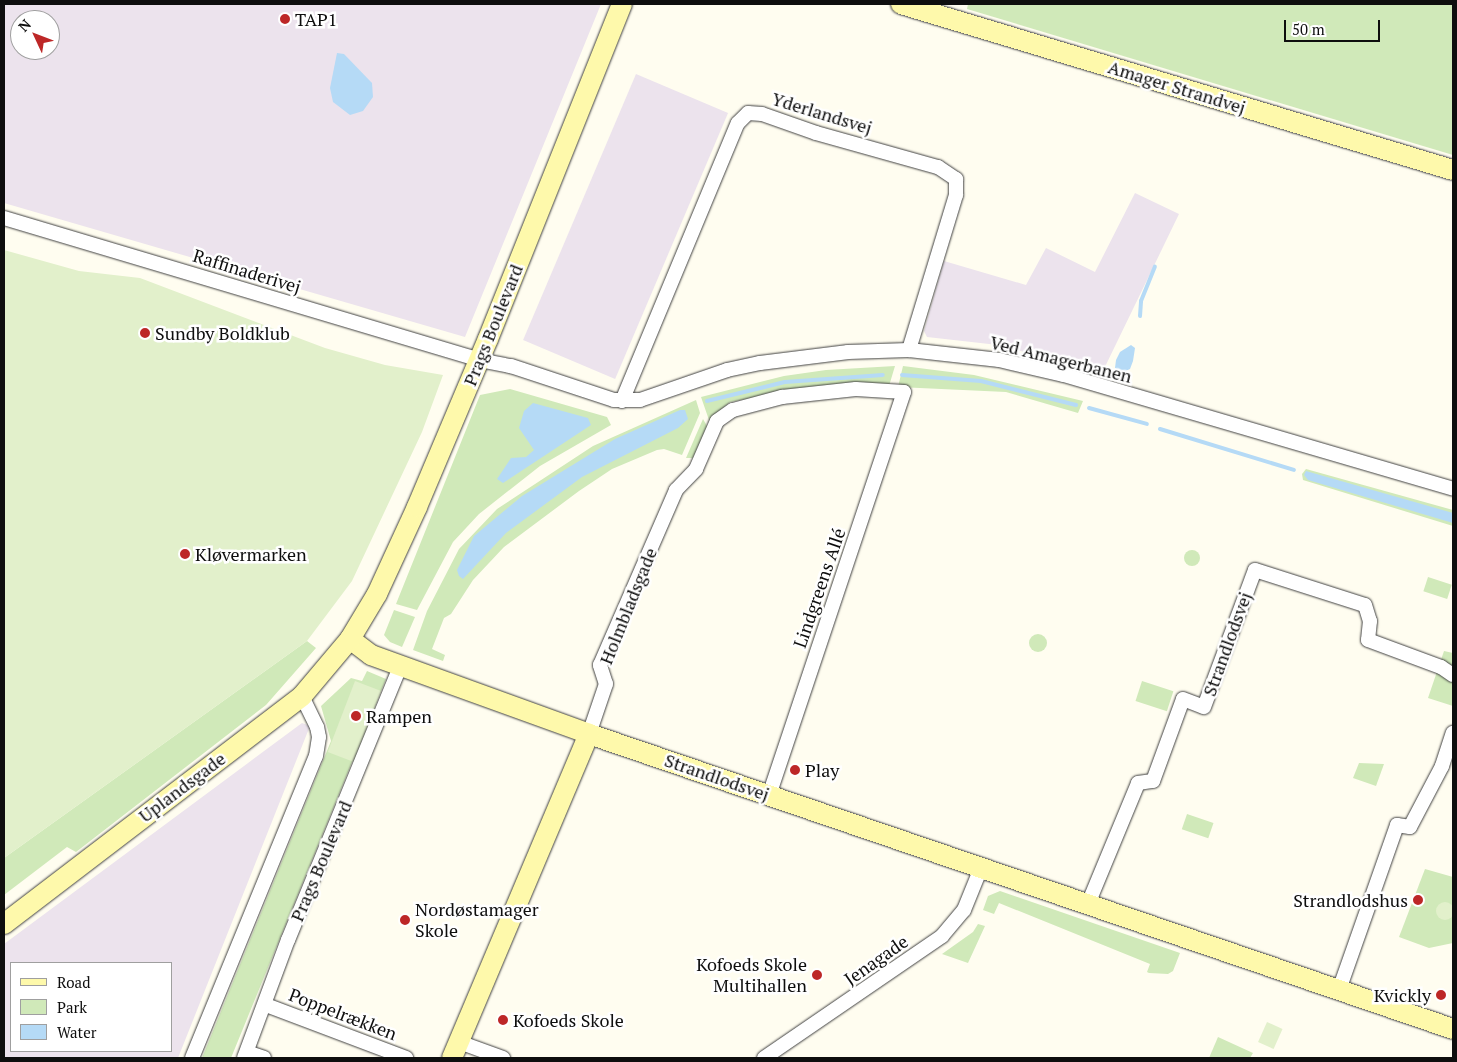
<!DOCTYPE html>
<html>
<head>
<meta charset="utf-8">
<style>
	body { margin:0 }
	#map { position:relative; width:1457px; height:1062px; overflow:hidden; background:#fffdf0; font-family:"PT Serif",serif }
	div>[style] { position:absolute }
	.industrial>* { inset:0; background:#ece3ed; transform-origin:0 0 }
	.green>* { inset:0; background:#d0e9b9; transform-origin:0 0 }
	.round { border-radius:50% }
	.pitch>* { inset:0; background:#e2f0cb; transform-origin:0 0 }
	.water>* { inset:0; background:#b5daf6 }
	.stream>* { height:4px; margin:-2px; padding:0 2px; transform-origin:2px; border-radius:2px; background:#b5daf6 }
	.roads { filter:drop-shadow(0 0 1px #414141) drop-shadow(0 0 1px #414141) }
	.street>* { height:14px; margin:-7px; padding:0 7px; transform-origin:7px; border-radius:7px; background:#fff }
	.secondary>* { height:20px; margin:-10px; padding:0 10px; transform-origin:10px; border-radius:10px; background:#fef9ab }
	.dots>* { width:14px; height:14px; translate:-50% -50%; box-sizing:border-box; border:2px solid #fff; border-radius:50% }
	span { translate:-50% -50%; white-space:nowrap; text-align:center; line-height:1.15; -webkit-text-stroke:5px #fff; paint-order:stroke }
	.poi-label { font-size:18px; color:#0e0e0e }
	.left { translate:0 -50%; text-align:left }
	.right { translate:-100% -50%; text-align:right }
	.street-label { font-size:18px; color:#0e0e0e }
	.frame { position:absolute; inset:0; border:5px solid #0e0e0e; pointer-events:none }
	.legend { position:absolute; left:10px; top:962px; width:162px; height:90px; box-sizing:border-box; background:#fff; border:1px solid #9f9f9f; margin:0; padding:6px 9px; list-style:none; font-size:15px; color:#0e0e0e }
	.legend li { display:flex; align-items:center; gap:10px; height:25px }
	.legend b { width:25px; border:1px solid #9f9f9f }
	.north { position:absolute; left:10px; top:10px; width:50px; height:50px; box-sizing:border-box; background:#fff; border:1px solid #9f9f9f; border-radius:50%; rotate:313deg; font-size:14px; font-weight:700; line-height:20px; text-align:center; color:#0e0e0e }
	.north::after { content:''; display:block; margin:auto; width:18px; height:22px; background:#bd2727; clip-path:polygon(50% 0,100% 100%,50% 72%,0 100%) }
	.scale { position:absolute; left:1284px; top:20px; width:96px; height:22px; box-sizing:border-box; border:2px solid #0e0e0e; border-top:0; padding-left:6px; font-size:15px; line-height:18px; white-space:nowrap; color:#0e0e0e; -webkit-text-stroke:4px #fff; paint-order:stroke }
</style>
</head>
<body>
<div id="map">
	<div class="industrial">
		<i style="clip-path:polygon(evenodd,4px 4px,601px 4px,465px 337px,4px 203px,4px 4px,20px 20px,50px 20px,50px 50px,20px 50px,20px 20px)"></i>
		<i style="left:636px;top:74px;width:100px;height:289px;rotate:23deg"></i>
		<i style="clip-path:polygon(1135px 193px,1179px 214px,1102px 373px,998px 345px,927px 337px,924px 331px,944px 261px,1026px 285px,1046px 248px,1095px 272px)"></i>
		<i style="clip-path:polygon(evenodd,302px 723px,310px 726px,178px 1058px,4px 1058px,4px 944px,302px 723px,11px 963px,171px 963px,171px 1051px,11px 1051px,11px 963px)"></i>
	</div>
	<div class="green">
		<i style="clip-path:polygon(968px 4px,1453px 4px,1453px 155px,967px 9px)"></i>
		<i style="clip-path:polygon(895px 366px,889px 386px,806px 388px,730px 402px,709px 420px,701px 397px,784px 376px,826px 370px)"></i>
		<i style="clip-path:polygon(903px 366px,974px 375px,1083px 401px,1078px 413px,1006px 392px,898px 387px)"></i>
		<i style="clip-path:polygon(510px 389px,607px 417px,611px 425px,540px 466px,479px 514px,453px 542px,417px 610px,396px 604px,480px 395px)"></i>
		<i style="clip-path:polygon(696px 400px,700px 413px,682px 455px,664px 449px,657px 450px,612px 469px,579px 491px,504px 547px,473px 580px,451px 614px,444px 618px,432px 649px,445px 655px,443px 661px,413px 650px,427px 611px,459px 549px,497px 509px,593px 446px)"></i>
		<i style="clip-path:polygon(703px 419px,707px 426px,693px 458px,686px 458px)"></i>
		<i style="clip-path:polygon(1306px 469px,1453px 510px,1453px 526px,1303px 480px,1302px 474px)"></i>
		<i class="round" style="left:1184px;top:550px;width:16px;height:16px"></i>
		<i style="left:1428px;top:577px;width:25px;height:15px;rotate:18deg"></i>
		<i style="clip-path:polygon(394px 610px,415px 617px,402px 647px,390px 642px,384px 635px)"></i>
		<i class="round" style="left:1029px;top:634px;width:18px;height:18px"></i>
		<i style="clip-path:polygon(307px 641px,316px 648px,266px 705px,76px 852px,67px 847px,4px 895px,4px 858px)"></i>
		<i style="clip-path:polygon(1444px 651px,1453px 653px,1453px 706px,1428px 698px)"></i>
		<i style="clip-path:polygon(367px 671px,386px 679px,231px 1058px,202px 1058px,331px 741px,321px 706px,351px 678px,362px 681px)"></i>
		<i style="left:1142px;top:681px;width:33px;height:21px;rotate:18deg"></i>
		<i style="clip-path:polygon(1359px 763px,1384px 764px,1376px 786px,1353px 778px)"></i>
		<i style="left:1187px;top:814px;width:28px;height:16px;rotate:19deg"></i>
		<i style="clip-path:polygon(1425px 869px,1453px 877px,1453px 943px,1429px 948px,1399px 937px)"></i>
		<i style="clip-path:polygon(1000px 891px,1180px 953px,1173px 971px,1168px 974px,1149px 973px,1147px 972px,1150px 964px,999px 903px,994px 914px,983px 910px,988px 896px)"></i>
		<i style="clip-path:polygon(978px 924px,985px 926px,968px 963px,942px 954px,973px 932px)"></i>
		<i style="clip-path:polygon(1218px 1037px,1253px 1053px,1250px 1058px,1209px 1058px)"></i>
	</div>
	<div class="pitch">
		<i style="clip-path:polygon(4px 250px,79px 271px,140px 278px,325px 348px,385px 365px,443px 375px,422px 432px,352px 581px,307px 641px,4px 858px)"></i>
		<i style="left:355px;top:681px;width:28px;height:76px;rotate:21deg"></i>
		<i class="round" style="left:1436px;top:902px;width:18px;height:18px"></i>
		<i style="left:1267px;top:1022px;width:17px;height:22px;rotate:24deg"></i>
	</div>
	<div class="water">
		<i style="clip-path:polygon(337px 53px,344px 54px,372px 83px,373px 97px,363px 111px,350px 115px,333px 102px,330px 88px)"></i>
		<i style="clip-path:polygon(1131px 345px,1135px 348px,1133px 361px,1130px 369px,1121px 373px,1115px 368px,1116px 360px,1120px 352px)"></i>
		<i style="clip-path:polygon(533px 403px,588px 418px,591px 425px,503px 483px,497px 479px,511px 458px,526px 457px,534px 450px,519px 428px,524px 411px)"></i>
		<i style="clip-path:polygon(680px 410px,685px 410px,688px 419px,678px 428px,582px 477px,506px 533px,463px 579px,459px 576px,457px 570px,474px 536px,522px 496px,615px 439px)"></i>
		<i style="clip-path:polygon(1306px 471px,1453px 513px,1453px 523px,1308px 480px,1304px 475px)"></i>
	</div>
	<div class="stream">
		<i style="left:1140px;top:316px;width:15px;rotate:-86deg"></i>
		<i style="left:1141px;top:301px;width:37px;rotate:-68deg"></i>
		<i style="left:902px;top:375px;width:79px;rotate:4.3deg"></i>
		<i style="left:981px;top:381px;width:98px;rotate:14.2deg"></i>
		<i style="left:707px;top:401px;width:80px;rotate:-13.7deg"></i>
		<i style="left:785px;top:382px;width:98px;rotate:-4.1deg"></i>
		<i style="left:1089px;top:408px;width:60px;rotate:15.4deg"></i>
		<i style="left:1160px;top:429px;width:140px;rotate:17deg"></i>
	</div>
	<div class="roads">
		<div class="street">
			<i style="left:4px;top:218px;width:496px;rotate:16.6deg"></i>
			<i style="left:479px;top:360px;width:33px;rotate:11deg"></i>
			<i style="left:511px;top:366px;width:108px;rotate:18.3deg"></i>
			<i style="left:614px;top:400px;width:26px"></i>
			<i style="left:640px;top:400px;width:92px;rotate:-19deg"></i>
			<i style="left:727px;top:370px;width:34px;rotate:-12deg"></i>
			<i style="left:760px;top:363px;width:89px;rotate:-7.1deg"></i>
			<i style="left:848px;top:352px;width:61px;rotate:-1.9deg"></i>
			<i style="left:909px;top:350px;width:91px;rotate:6.3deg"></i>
			<i style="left:999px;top:360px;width:67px;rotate:13deg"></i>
			<i style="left:1064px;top:375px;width:405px;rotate:16.3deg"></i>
			<i style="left:622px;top:401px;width:301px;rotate:-67.4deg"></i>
			<i style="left:738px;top:123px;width:14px;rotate:-45deg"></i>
			<i style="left:748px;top:113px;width:14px;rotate:4deg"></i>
			<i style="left:762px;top:114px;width:57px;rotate:19.4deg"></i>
			<i style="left:816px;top:133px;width:127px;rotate:15.6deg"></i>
			<i style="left:938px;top:167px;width:22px;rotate:34deg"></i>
			<i style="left:956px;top:179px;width:16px;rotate:90deg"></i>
			<i style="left:956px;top:195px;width:162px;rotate:106.9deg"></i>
			<i style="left:589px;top:734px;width:53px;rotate:-71.2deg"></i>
			<i style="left:606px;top:684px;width:20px;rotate:-108deg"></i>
			<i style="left:600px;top:665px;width:191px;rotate:-66.5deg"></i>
			<i style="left:676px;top:490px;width:29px;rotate:-46deg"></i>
			<i style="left:696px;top:469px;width:52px;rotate:-66.4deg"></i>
			<i style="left:717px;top:421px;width:19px;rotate:-35deg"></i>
			<i style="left:733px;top:410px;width:51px;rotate:-14.9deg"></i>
			<i style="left:782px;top:397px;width:74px;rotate:-6.2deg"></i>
			<i style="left:856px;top:389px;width:48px;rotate:3.6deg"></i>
			<i style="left:904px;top:392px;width:425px;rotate:108.5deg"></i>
			<i style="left:1088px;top:904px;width:131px;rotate:-67.5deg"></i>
			<i style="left:1138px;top:783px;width:15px;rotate:-8deg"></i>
			<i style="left:1153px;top:781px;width:87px;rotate:-69.9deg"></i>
			<i style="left:1183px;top:699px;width:22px;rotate:21deg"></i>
			<i style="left:1204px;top:707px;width:146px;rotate:-69.6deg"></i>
			<i style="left:1255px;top:570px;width:115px;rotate:17.7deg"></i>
			<i style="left:1365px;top:605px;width:17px;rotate:73deg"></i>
			<i style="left:1370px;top:621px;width:19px;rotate:96deg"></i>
			<i style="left:1368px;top:640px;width:78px;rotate:20.3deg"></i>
			<i style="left:1441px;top:667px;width:14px;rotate:34deg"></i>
			<i style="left:1339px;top:990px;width:175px;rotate:-70.6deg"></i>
			<i style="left:1397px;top:825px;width:13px;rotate:9deg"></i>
			<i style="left:1410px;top:827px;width:69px;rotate:-62.3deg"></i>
			<i style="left:1442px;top:766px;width:35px;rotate:-72deg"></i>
			<i style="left:266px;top:1005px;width:150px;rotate:20.7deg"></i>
			<i style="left:459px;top:1042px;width:47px;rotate:20deg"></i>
			<i style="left:247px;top:1052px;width:18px;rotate:19deg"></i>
			<i style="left:192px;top:1058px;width:326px;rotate:-67.7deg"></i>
			<i style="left:316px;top:756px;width:19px;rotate:-81deg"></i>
			<i style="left:319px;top:737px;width:10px;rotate:-101deg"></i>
			<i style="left:317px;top:727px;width:34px;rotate:-116deg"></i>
			<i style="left:244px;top:1058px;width:126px;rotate:-69.6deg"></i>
			<i style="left:288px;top:940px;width:297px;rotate:-67.7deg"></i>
			<i style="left:764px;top:1058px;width:216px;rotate:-34.4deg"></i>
			<i style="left:942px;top:936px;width:34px;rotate:-50deg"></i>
			<i style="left:964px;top:910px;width:45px;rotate:-68deg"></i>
		</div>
		<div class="secondary">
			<i style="left:901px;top:4px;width:576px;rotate:16.74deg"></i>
			<i style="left:350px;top:639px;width:26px;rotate:37deg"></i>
			<i style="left:371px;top:655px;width:232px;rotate:19.9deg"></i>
			<i style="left:589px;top:734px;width:913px;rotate:18.85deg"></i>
			<i style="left:4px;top:924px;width:375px;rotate:-37.4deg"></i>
			<i style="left:302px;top:696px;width:75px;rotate:-49.9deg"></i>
			<i style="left:350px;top:639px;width:52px;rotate:-59deg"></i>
			<i style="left:377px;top:594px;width:96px;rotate:-65.3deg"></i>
			<i style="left:417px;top:507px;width:182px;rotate:-67.1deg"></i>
			<i style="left:488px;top:339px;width:361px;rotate:-68.2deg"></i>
			<i style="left:452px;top:1058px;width:352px;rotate:-67.1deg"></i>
		</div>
	</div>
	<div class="dots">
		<i style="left:285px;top:19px;background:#bd2727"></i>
		<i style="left:145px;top:333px;background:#bd2727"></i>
		<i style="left:185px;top:554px;background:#bd2727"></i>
		<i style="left:356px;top:716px;background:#bd2727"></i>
		<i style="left:795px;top:770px;background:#bd2727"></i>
		<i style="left:1418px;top:900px;background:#bd2727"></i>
		<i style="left:405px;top:920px;background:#bd2727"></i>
		<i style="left:817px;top:975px;background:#bd2727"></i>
		<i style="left:1441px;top:995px;background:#bd2727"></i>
		<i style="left:503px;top:1020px;background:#bd2727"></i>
	</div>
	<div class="poi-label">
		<span class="left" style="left:295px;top:19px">TAP1</span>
		<span class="left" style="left:155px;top:333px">Sundby Boldklub</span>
		<span class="left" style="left:195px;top:554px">Kløvermarken</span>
		<span class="left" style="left:366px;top:716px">Rampen</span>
		<span class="left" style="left:805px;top:770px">Play</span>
		<span class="right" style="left:1408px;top:900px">Strandlodshus</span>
		<span class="left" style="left:415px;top:920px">Nordøstamager<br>Skole</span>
		<span class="right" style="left:807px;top:975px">Kofoeds Skole<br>Multihallen</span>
		<span class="right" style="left:1431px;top:995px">Kvickly</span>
		<span class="left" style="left:513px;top:1020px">Kofoeds Skole</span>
	</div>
	<div class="street-label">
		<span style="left:1177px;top:87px;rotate:17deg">Amager Strandvej</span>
		<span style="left:822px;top:113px;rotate:17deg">Yderlandsvej</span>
		<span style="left:247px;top:271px;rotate:17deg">Raffinaderivej</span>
		<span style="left:493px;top:325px;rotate:-68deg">Prags Boulevard</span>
		<span style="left:1061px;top:359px;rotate:14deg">Ved Amagerbanen</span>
		<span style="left:819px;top:588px;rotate:-71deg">Lindgreens Allé</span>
		<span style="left:628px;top:606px;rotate:-68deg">Holmbladsgade</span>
		<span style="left:1227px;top:644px;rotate:-70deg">Strandlodsvej</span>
		<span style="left:717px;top:777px;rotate:19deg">Strandlodsvej</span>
		<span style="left:182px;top:787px;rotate:-37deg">Uplandsgade</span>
		<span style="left:321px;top:861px;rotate:-67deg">Prags Boulevard</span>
		<span style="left:876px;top:960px;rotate:-35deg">Jenagade</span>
		<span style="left:343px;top:1014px;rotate:21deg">Poppelrækken</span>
	</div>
	<div class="frame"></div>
	<ul class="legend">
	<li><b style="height:6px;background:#fef9ab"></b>Road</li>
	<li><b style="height:14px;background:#d0e9b9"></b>Park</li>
	<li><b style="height:14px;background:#b5daf6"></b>Water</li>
	</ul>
	<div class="north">N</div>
	<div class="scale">50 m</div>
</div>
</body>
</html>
